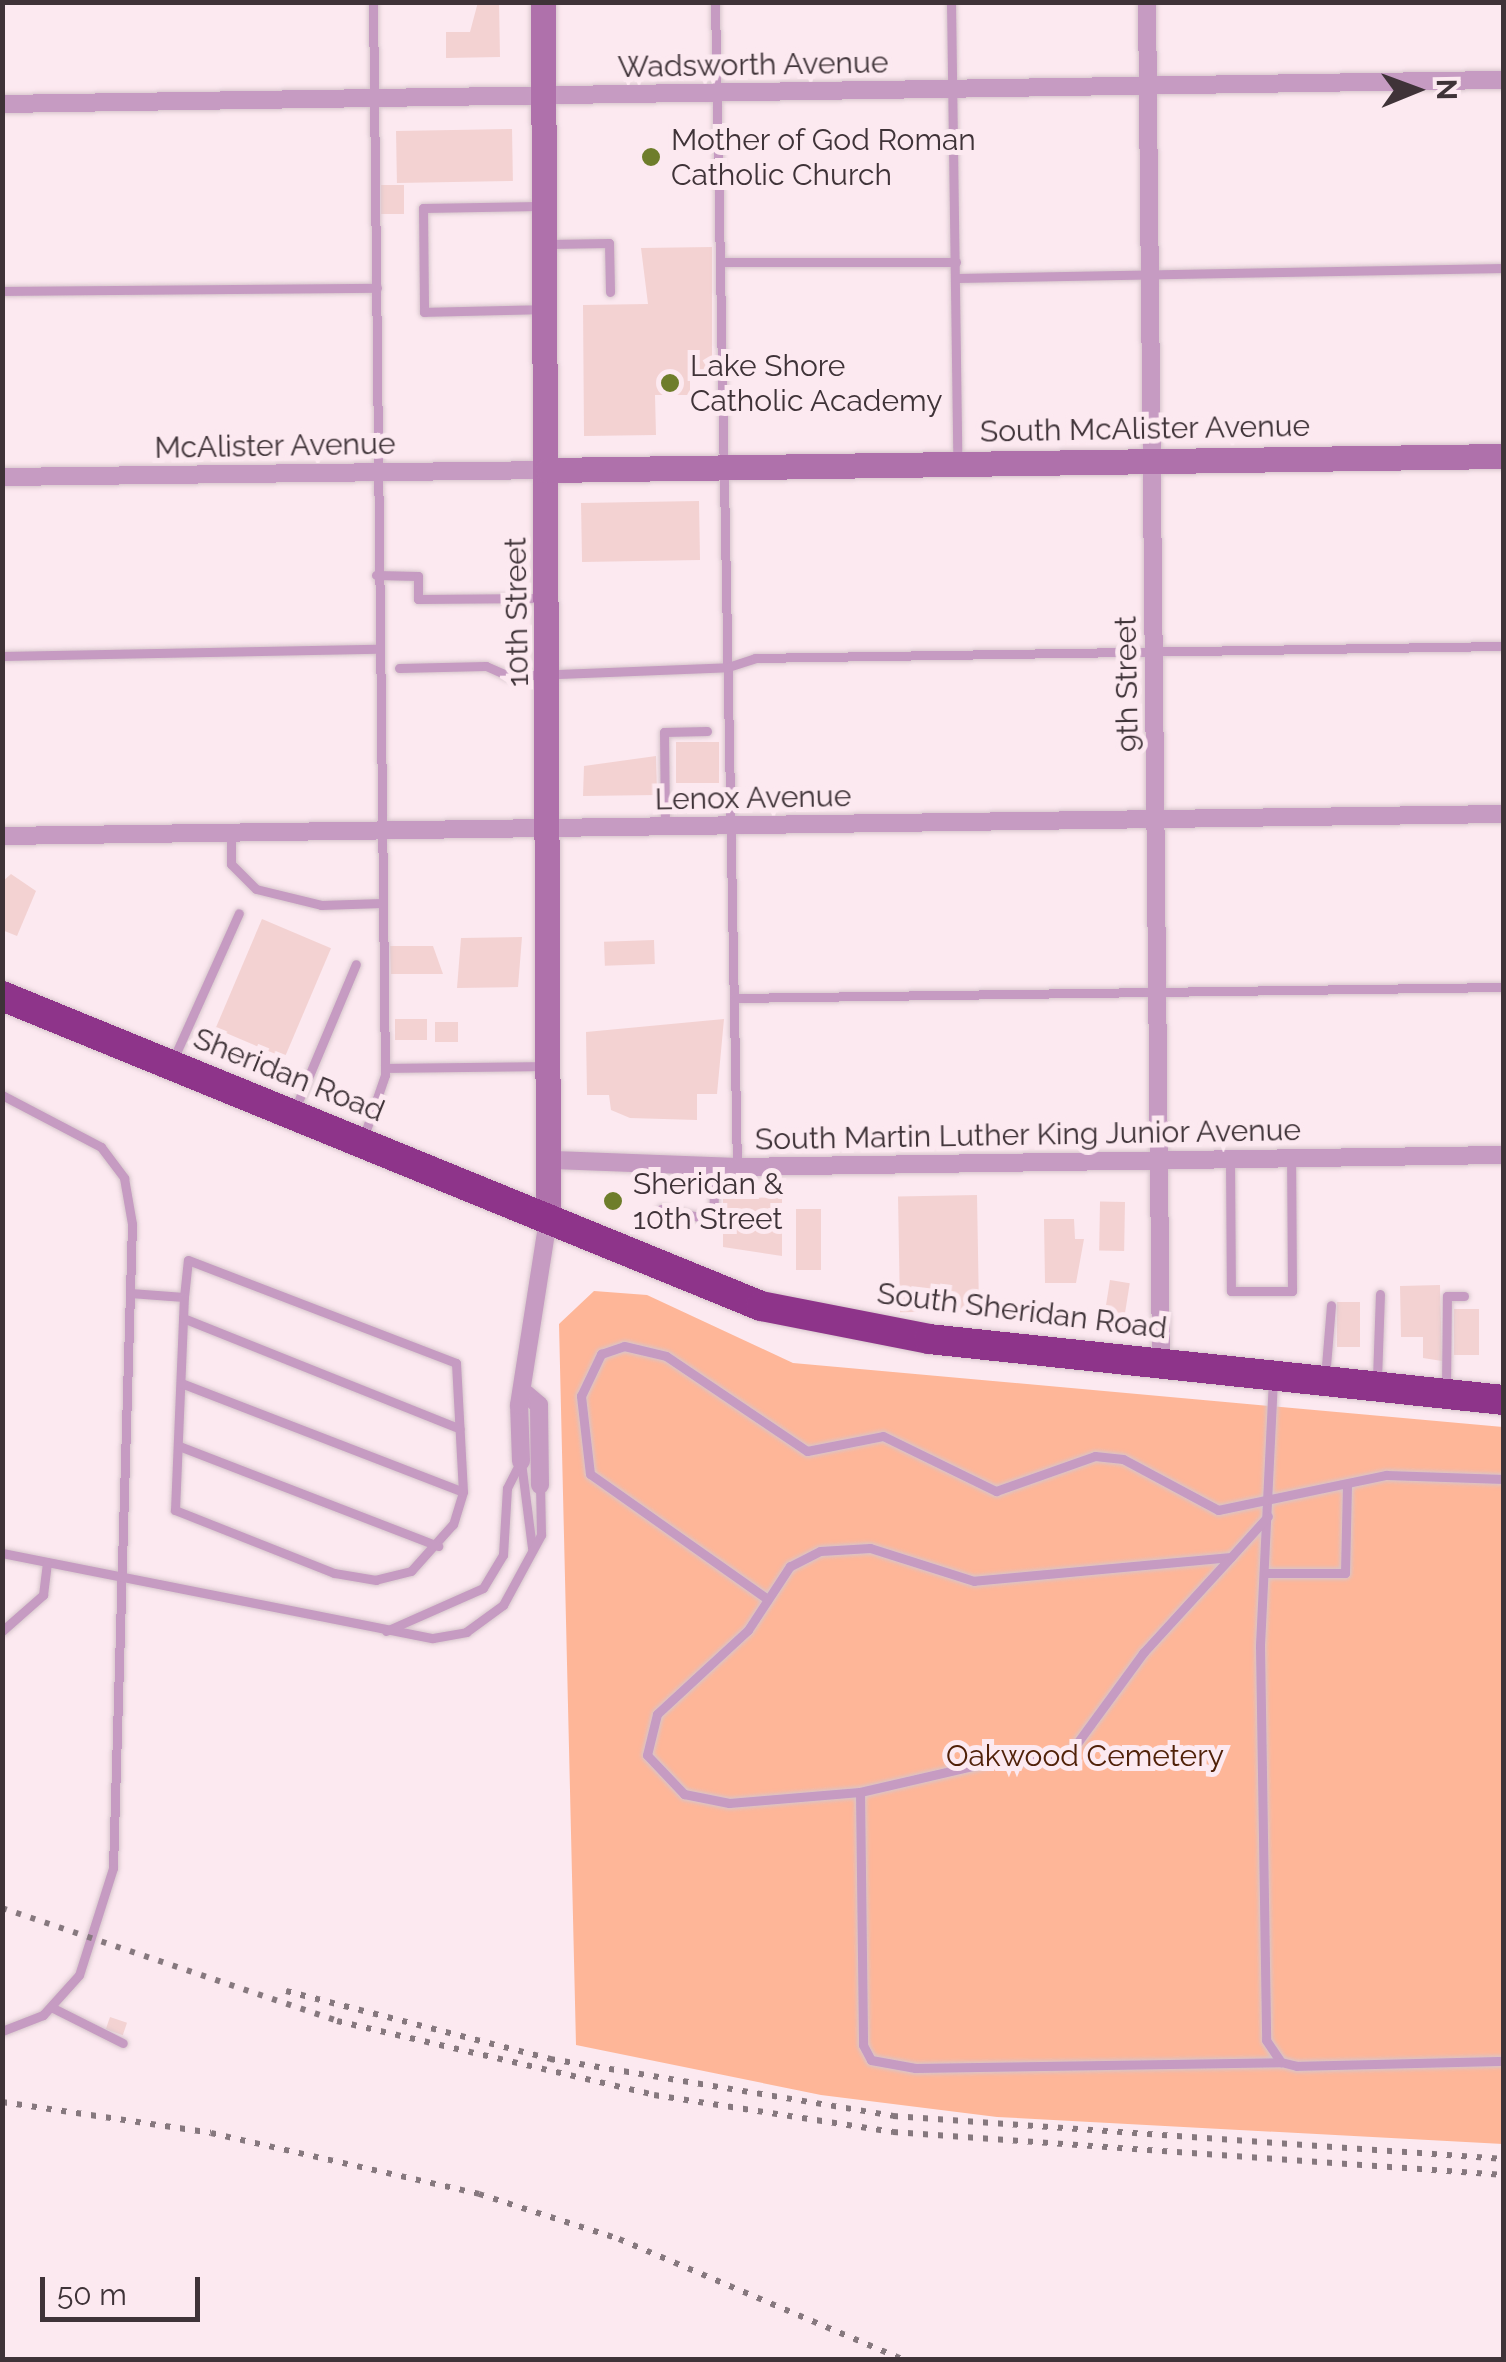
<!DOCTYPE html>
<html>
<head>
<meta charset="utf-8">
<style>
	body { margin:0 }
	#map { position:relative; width:1506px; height:2362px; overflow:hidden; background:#fce9f0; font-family:Raleway,sans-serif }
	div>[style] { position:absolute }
	.green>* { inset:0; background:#feb698 }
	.building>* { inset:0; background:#f3d2d2; transform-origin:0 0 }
	.roads { filter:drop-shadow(0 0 2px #d6c5cb) drop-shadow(0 0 2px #d6c5cb) }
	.lane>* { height:9px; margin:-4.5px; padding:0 4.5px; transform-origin:4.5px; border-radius:4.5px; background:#c69bc2 }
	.street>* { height:18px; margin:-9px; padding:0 9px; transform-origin:9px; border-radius:9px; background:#c69bc2 }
	.secondary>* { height:25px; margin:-12.5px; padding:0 12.5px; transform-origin:12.5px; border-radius:12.5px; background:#af71ab }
	.highway>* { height:30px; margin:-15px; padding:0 15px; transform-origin:15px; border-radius:15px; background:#8e348a }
	.rail>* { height:6px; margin-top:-3px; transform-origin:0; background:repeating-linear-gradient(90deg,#86787e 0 5px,transparent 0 15px) }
	.dots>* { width:28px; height:28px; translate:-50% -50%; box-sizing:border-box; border:5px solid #fce9f0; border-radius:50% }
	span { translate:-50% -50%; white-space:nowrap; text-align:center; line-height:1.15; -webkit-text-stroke:10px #fce9f0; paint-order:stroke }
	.street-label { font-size:30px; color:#3f3338 }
	.poi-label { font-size:30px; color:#3f3338 }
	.left { translate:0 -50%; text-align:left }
	.park-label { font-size:30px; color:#502109 }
	.frame { position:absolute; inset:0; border:5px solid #3f3338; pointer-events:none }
	.north { position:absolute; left:1366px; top:40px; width:100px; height:100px; -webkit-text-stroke:8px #fce9f0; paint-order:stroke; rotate:89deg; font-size:28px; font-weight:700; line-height:40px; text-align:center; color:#3f3338 }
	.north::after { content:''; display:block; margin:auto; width:35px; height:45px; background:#3f3338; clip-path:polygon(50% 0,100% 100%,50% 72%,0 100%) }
	.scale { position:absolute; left:40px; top:2277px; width:160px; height:45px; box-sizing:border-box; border:5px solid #3f3338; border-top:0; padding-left:12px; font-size:30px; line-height:35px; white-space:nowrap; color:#3f3338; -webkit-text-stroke:8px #fce9f0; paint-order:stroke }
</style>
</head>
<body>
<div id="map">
	<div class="green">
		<i style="clip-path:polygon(594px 1291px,647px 1295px,793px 1363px,1503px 1427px,1503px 2144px,997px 2117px,821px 2095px,576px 2045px,559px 1324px)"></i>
	</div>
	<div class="building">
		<i style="clip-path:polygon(478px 2px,499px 2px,500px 57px,446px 58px,446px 32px,470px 32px)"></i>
		<i style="left:512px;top:129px;width:52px;height:116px;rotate:89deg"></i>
		<i style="left:381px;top:185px;width:23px;height:29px"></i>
		<i style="clip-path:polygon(712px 247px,712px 371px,690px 371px,690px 395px,655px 395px,656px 435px,584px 436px,583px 305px,648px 304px,641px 248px)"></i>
		<i style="left:699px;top:501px;width:59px;height:118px;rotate:89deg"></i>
		<i style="left:676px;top:742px;width:43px;height:41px"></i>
		<i style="clip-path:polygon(656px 756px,657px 795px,583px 796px,584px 766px)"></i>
		<i style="clip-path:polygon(11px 874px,36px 891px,17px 936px,2px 930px,2px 882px)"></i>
		<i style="left:262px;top:919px;width:75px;height:119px;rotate:23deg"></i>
		<i style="clip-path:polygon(522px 937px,518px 987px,457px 988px,461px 938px)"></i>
		<i style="left:654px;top:940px;width:24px;height:50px;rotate:88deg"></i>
		<i style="clip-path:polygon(390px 946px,433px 946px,443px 974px,391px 974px)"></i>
		<i style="left:395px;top:1019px;width:32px;height:21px"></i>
		<i style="clip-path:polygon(724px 1019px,717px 1094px,697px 1094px,697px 1120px,630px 1118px,611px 1110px,609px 1095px,587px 1095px,586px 1032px)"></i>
		<i style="left:435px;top:1022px;width:23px;height:20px"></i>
		<i style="left:977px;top:1195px;width:116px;height:79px;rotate:89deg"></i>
		<i style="clip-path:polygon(782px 1197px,782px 1256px,723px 1247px,723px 1199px)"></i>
		<i style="left:1125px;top:1202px;width:49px;height:25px;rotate:91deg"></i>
		<i style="left:796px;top:1209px;width:25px;height:61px"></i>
		<i style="clip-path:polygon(1044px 1219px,1074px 1219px,1075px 1239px,1084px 1239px,1076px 1283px,1045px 1283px)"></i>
		<i style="left:1110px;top:1280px;width:20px;height:44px;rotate:9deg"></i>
		<i style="clip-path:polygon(1440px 1285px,1442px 1361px,1423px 1358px,1423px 1337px,1401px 1337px,1400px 1286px)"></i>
		<i style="left:1337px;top:1302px;width:23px;height:45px"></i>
		<i style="left:1454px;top:1309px;width:25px;height:46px"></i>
		<i style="left:110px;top:2017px;width:18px;height:13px;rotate:19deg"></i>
	</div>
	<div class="roads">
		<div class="lane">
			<i style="left:715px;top:2px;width:1165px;rotate:88.92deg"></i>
			<i style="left:951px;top:2px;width:458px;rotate:89.2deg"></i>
			<i style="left:539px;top:206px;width:116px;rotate:179deg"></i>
			<i style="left:423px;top:208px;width:104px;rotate:89.4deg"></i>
			<i style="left:424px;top:312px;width:120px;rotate:-1.4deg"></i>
			<i style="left:549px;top:244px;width:60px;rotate:-1deg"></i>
			<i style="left:609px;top:243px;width:49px;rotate:88.8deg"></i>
			<i style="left:721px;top:262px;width:235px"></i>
			<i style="left:957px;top:278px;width:547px;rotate:-1.05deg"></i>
			<i style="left:2px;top:291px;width:375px;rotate:-0.5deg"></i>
			<i style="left:376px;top:575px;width:42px;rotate:1.4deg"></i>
			<i style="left:418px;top:576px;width:23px;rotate:90deg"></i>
			<i style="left:418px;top:599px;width:124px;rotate:-0.5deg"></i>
			<i style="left:2px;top:656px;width:375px;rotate:-1.1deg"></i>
			<i style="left:399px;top:668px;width:87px;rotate:-1.3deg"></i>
			<i style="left:486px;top:666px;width:24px;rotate:24deg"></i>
			<i style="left:508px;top:676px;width:220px;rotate:-2.3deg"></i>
			<i style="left:728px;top:667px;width:28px;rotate:-18deg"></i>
			<i style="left:755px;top:658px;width:749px;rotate:-0.92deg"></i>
			<i style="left:665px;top:827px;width:95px;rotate:-90.6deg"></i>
			<i style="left:664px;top:732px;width:43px;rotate:-1.3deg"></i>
			<i style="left:231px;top:834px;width:30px;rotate:90deg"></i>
			<i style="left:231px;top:864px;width:35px;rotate:45deg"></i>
			<i style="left:256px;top:889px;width:67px;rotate:13.8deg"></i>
			<i style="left:321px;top:905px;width:61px;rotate:-1.9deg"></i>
			<i style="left:734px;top:998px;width:770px;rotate:-0.82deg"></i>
			<i style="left:172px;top:1062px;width:163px;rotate:-65.8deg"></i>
			<i style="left:385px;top:1068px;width:162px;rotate:-0.7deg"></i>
			<i style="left:2px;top:1095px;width:112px;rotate:27.7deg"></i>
			<i style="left:101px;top:1147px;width:39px;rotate:53deg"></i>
			<i style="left:124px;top:1178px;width:47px;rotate:80.1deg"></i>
			<i style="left:132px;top:1224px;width:644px;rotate:91.69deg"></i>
			<i style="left:113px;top:1868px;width:112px;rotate:107.6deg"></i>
			<i style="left:79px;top:1975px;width:54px;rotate:132deg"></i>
			<i style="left:43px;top:2015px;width:44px;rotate:158.7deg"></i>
			<i style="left:295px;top:1109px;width:157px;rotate:-67.2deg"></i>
			<i style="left:364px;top:1136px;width:65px;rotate:-71deg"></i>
			<i style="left:385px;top:1075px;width:1073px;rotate:-90.64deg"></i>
			<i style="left:1230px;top:1159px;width:132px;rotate:89.6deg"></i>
			<i style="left:1231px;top:1291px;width:61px"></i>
			<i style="left:1292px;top:1291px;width:133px;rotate:-90.4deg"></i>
			<i style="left:661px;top:1209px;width:53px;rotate:11.9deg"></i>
			<i style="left:713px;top:1220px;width:54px;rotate:-87.9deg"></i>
			<i style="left:130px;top:1293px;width:54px;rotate:4.2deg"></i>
			<i style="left:184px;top:1297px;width:37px;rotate:-84deg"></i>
			<i style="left:188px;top:1260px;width:287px;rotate:21deg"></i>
			<i style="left:456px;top:1363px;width:129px;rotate:86.9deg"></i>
			<i style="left:463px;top:1492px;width:34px;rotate:107deg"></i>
			<i style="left:453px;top:1524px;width:63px;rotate:131.8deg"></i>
			<i style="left:411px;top:1571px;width:36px;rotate:166deg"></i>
			<i style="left:376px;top:1580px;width:43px;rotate:-170.5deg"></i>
			<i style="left:334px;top:1573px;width:171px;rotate:-158.4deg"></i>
			<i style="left:175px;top:1510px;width:213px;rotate:-87.6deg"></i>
			<i style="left:183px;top:1318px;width:298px;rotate:21.8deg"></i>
			<i style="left:1325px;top:1378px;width:73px;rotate:-85.3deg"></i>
			<i style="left:1273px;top:1379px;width:267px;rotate:92.8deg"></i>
			<i style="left:1260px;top:1646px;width:394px;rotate:89.1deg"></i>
			<i style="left:1266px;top:2040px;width:27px;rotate:56deg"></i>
			<i style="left:1281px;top:2062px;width:16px;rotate:14deg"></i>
			<i style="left:1297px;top:2066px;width:207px;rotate:-1.4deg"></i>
			<i style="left:1377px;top:1379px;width:85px;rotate:-88deg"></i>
			<i style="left:181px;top:1383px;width:302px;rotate:21.1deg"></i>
			<i style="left:1446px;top:1387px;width:91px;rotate:-89.4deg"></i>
			<i style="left:1447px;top:1296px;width:17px"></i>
			<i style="left:179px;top:1446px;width:278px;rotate:21.1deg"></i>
			<i style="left:521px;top:1462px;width:87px;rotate:82.7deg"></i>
			<i style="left:2px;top:1553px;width:439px;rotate:11.2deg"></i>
			<i style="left:433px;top:1638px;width:34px;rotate:-10deg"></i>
			<i style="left:466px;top:1632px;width:46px;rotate:-36.1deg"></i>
			<i style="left:503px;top:1605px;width:80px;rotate:-61.5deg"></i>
			<i style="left:541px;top:1535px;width:50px;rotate:-91.1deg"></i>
			<i style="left:1231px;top:1557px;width:258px;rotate:174.7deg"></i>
			<i style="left:974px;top:1581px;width:109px;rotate:-162.4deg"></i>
			<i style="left:870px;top:1548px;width:50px;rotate:176.6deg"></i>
			<i style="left:820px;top:1551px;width:34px;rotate:153deg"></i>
			<i style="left:790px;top:1566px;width:77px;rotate:123.3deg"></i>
			<i style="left:748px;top:1630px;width:124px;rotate:137.3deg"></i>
			<i style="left:657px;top:1714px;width:42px;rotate:103.7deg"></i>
			<i style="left:647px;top:1755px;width:54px;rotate:46.5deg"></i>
			<i style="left:684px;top:1794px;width:46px;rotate:11.3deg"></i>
			<i style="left:729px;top:1803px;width:131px;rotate:-4.8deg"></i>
			<i style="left:860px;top:1792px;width:147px;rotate:-13deg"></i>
			<i style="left:1003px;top:1759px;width:61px;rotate:1.9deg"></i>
			<i style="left:1064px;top:1761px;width:134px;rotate:-53.8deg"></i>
			<i style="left:1143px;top:1653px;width:130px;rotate:-47.5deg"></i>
			<i style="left:1231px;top:1557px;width:55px;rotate:-47.9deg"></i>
			<i style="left:1266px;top:1573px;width:79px"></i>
			<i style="left:1345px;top:1573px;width:89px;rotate:-88.7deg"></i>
			<i style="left:766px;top:1598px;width:215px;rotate:-144.8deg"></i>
			<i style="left:590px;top:1474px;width:79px;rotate:-96.6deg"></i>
			<i style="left:581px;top:1396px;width:47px;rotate:-64.5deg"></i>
			<i style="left:601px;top:1354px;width:24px;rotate:-19deg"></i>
			<i style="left:624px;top:1346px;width:43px;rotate:13.4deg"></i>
			<i style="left:666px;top:1356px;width:170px;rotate:34deg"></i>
			<i style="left:807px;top:1451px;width:77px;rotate:-11.2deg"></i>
			<i style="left:883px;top:1436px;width:126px;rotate:26deg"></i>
			<i style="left:996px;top:1491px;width:105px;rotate:-19.5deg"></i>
			<i style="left:1095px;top:1456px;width:28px;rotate:6deg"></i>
			<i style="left:1123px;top:1459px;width:108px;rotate:28.2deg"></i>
			<i style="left:1218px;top:1510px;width:172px;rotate:-11.8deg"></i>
			<i style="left:1386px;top:1475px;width:118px;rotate:1.9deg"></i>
			<i style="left:2px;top:1631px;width:55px;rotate:-41.3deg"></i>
			<i style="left:43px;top:1595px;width:33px;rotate:-83deg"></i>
			<i style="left:386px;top:1631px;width:106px;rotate:-23.9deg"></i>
			<i style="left:483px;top:1588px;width:39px;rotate:-59deg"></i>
			<i style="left:503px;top:1555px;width:67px;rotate:-86.6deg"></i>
			<i style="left:507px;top:1488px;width:30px;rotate:-63deg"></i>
			<i style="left:860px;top:1792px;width:253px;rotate:89.3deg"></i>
			<i style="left:863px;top:2045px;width:17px;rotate:62deg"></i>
			<i style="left:871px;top:2060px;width:45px;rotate:10.3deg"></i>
			<i style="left:915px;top:2068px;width:366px;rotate:-0.9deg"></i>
			<i style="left:53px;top:2008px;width:78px;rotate:26.6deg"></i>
		</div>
		<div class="street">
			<i style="left:1147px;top:2px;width:1362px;rotate:89.41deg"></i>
			<i style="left:2px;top:104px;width:1502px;rotate:-0.92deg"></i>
			<i style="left:2px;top:477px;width:546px;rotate:-0.73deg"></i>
			<i style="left:2px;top:836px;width:1502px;rotate:-0.84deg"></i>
			<i style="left:554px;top:1160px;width:183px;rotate:2.2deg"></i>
			<i style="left:737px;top:1167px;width:767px;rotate:-0.9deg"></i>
			<i style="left:526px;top:1394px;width:17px;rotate:40deg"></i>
			<i style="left:539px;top:1405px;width:80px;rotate:89.3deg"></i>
			<i style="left:521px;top:1461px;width:56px;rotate:-92deg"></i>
			<i style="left:519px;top:1405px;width:187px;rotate:-81.1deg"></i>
		</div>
		<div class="secondary">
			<i style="left:543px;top:2px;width:1218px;rotate:89.76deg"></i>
			<i style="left:548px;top:470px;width:956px;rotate:-0.84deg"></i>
		</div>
		<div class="highway">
			<i style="left:2px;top:996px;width:820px;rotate:22.22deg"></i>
			<i style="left:761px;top:1306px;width:171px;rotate:11.1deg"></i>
			<i style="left:929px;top:1339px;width:578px;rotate:6.06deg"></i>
		</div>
	</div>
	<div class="rail">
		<i style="left:2px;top:1908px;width:354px;rotate:18.6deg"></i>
		<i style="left:337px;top:2021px;width:326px;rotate:13.1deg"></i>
		<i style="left:654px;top:2095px;width:242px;rotate:8.8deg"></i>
		<i style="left:893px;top:2132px;width:613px;rotate:4.03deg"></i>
		<i style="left:286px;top:1991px;width:273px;rotate:14.4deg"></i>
		<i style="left:550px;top:2059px;width:348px;rotate:9.4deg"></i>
		<i style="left:893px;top:2116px;width:613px;rotate:4.03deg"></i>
		<i style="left:2px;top:2102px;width:211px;rotate:8.4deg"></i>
		<i style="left:211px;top:2133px;width:275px;rotate:12.8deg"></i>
		<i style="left:479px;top:2194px;width:147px;rotate:17.8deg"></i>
		<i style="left:619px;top:2239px;width:310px;rotate:23deg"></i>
	</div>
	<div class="dots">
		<i style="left:651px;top:157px;background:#6e7d2b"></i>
		<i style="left:670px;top:383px;background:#6e7d2b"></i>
		<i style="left:613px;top:1201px;background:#6e7d2b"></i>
	</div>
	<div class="street-label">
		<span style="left:753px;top:65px;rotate:-1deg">Wadsworth Avenue</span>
		<span style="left:1145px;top:429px;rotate:-1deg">South McAlister Avenue</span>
		<span style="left:275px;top:446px;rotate:-1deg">McAlister Avenue</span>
		<span style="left:517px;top:612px;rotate:-91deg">10th Street</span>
		<span style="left:1127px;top:684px;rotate:-91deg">9th Street</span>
		<span style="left:753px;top:798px;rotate:-1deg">Lenox Avenue</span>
		<span style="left:289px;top:1075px;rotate:22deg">Sheridan Road</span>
		<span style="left:1028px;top:1135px;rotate:-1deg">South Martin Luther King Junior Avenue</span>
		<span style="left:1022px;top:1311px;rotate:7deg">South Sheridan Road</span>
	</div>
	<div class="poi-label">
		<span class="left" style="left:671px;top:157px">Mother of God Roman<br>Catholic Church</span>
		<span class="left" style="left:690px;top:383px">Lake Shore<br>Catholic Academy</span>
		<span class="left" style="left:633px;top:1201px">Sheridan &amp;<br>10th Street</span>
	</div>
	<div class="park-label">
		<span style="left:1085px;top:1756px">Oakwood Cemetery</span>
	</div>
	<div class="frame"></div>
	<div class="north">N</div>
	<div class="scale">50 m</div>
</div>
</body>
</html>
